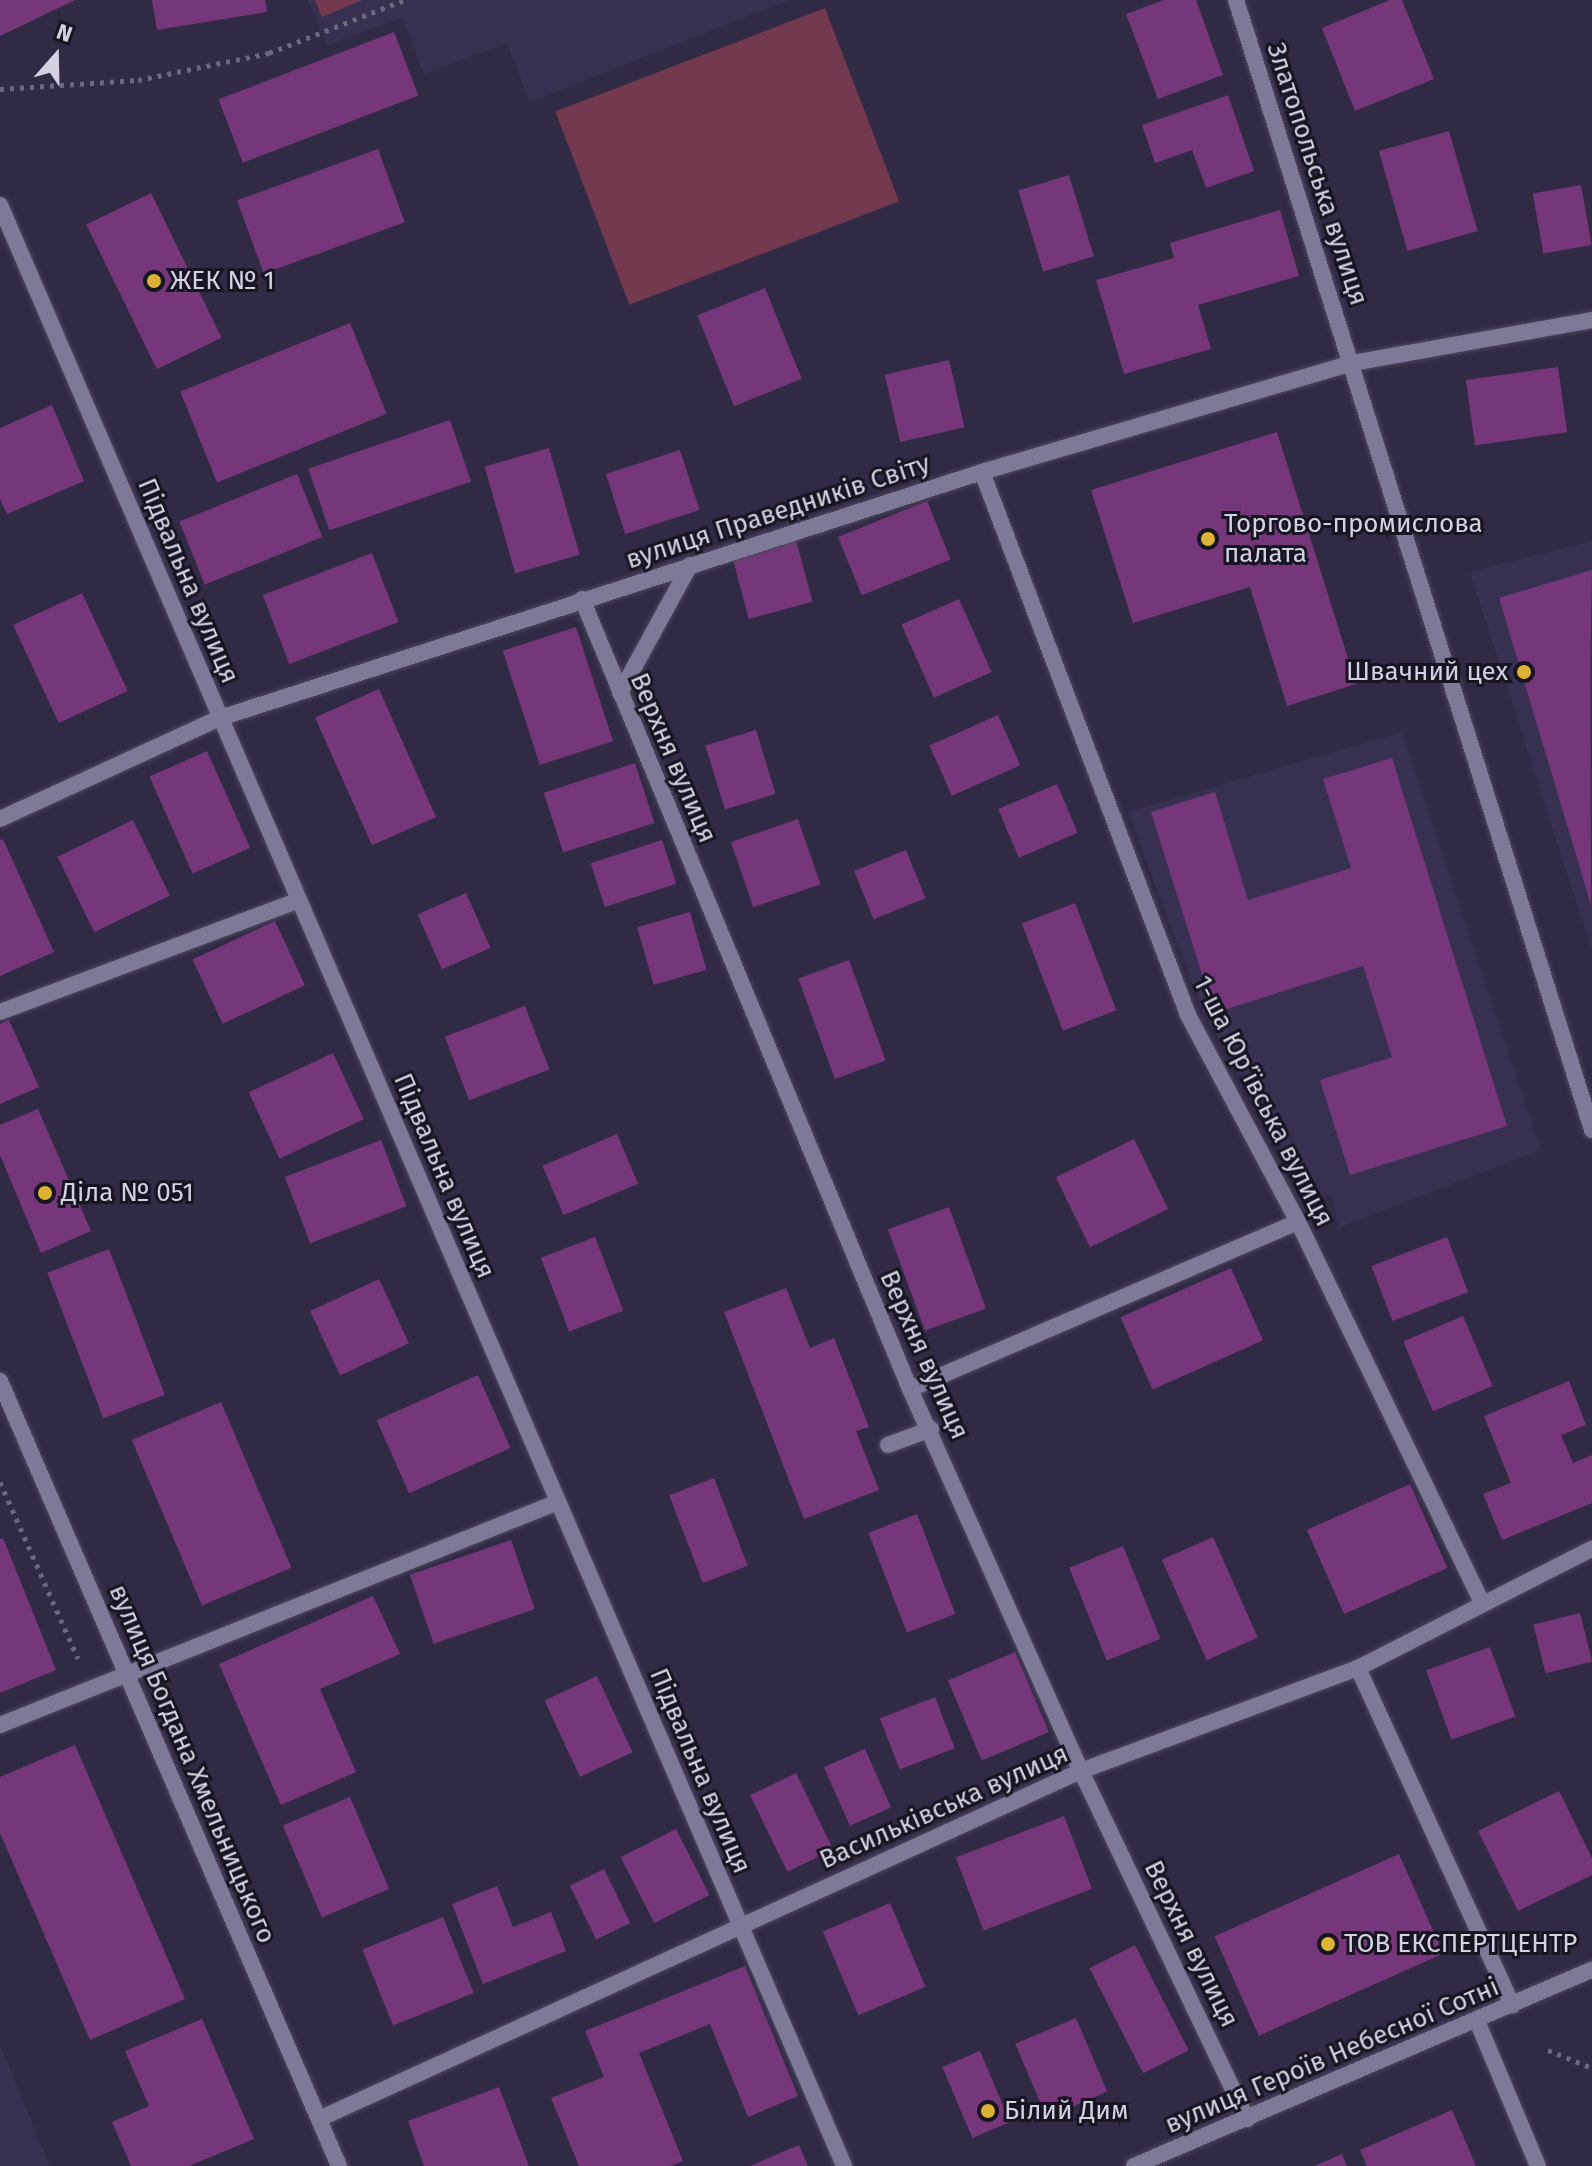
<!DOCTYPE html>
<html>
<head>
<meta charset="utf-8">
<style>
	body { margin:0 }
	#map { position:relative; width:1592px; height:2166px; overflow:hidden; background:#302a44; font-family:"Fira Sans",sans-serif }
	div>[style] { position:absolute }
	.built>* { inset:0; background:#383051 }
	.green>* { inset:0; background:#72394f; transform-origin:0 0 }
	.building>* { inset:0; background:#76377a; transform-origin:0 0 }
	.path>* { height:5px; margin-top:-2.5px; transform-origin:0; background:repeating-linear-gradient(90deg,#6c677e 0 4px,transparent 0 10px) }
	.roads { filter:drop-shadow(0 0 2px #4d475e) drop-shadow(0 0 2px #4d475e) }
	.service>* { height:16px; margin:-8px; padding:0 8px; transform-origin:8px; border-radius:8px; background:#7f7998 }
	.pedestrian>* { height:16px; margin:-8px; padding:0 8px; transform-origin:8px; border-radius:8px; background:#7f7998 }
	.minor>* { height:16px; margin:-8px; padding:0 8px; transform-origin:8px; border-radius:8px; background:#7f7998 }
	.tertiary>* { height:16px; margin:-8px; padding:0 8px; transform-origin:8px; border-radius:8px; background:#7f7998 }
	.dots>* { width:22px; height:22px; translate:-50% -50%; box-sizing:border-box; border:4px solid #171521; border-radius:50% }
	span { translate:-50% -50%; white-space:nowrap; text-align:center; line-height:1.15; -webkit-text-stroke:6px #171521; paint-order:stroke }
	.street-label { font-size:26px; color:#d4d1e3 }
	.poi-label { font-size:26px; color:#d4d1e3 }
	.left { translate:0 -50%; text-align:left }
	.right { translate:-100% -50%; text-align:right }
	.north { position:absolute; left:16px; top:16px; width:80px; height:80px; -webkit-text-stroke:6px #171521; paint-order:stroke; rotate:20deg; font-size:22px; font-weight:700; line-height:32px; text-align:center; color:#d4d1e3 }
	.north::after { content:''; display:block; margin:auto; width:28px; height:36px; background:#d4d1e3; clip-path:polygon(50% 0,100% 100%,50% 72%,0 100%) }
</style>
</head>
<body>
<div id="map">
	<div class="built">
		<i style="clip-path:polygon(308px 0,789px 0,530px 102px,507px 43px,424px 74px,402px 18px,327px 45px)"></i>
		<i style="clip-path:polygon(1592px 541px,1592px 951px,1470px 572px)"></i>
		<i style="clip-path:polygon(1402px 732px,1541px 1150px,1338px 1228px,1333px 1197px,1309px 1194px,1201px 1008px,1128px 812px)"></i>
		<i style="clip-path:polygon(0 2045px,50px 2166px,0 2166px)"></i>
	</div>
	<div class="green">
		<i style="clip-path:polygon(315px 0,362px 0,322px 17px)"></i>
		<i style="left:825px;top:8px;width:207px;height:289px;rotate:69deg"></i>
	</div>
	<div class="building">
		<i style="clip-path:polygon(0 0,75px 0,0 36px)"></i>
		<i style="clip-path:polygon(152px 0,265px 0,267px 12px,157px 30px)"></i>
		<i style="clip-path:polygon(1164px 0,1196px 0,1223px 75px,1158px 99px,1126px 14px)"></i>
		<i style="clip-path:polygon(1390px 0,1402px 0,1434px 79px,1355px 111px,1322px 28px)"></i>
		<i style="left:394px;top:32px;width:68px;height:188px;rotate:69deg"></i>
		<i style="clip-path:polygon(1228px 95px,1254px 171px,1206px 188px,1192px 150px,1155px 163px,1142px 125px)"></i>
		<i style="left:1449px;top:131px;width:104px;height:73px;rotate:74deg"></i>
		<i style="left:378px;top:149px;width:78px;height:150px;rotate:70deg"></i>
		<i style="left:1069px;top:175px;width:85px;height:53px;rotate:73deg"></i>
		<i style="left:1581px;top:185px;width:61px;height:49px;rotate:80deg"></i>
		<i style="left:151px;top:193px;width:161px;height:72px;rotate:64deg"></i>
		<i style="clip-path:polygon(1280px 210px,1299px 276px,1198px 305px,1211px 349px,1124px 374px,1096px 280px,1174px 258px,1170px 243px)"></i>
		<i style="left:765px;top:288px;width:98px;height:73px;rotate:68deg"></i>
		<i style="left:350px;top:323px;width:98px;height:183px;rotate:68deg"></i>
		<i style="left:949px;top:360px;width:69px;height:66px;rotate:77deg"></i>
		<i style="left:1558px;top:367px;width:66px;height:93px;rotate:82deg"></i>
		<i style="clip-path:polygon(52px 405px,84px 481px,7px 514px,0 499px,0 428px)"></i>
		<i style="left:450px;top:420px;width:65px;height:150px;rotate:71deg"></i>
		<i style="clip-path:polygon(1277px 432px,1356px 684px,1287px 706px,1250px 587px,1133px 623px,1091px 490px)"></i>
		<i style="left:549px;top:448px;width:111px;height:67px;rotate:74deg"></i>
		<i style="left:680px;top:450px;width:63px;height:78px;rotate:72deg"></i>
		<i style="left:297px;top:474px;width:68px;height:127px;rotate:68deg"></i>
		<i style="left:927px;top:501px;width:63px;height:96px;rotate:68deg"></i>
		<i style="left:796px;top:540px;width:64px;height:66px;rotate:75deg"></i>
		<i style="left:372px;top:553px;width:74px;height:117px;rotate:69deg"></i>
		<i style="clip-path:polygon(1592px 570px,1590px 674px,1591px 905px,1499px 598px)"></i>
		<i style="left:82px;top:593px;width:108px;height:76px;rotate:65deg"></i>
		<i style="left:959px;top:599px;width:80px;height:63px;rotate:66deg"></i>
		<i style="left:576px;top:627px;width:120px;height:77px;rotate:72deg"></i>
		<i style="left:379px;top:689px;width:140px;height:70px;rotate:66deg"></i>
		<i style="left:998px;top:715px;width:55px;height:75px;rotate:66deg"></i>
		<i style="left:756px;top:730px;width:67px;height:53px;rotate:73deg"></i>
		<i style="left:207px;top:751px;width:106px;height:63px;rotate:66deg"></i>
		<i style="clip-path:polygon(1392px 758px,1507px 1126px,1350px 1175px,1320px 1080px,1392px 1057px,1363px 966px,1214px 1013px,1151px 812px,1215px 792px,1248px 900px,1351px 868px,1323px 779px)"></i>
		<i style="left:635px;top:763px;width:63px;height:96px;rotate:72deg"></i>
		<i style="left:1057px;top:784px;width:53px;height:64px;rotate:67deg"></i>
		<i style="left:798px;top:819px;width:69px;height:71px;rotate:71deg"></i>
		<i style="left:133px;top:820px;width:84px;height:84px;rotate:64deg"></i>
		<i style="clip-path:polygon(3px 839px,54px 952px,0 976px,0 840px)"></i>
		<i style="left:662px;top:840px;width:46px;height:75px;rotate:72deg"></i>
		<i style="left:906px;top:850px;width:52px;height:56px;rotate:68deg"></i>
		<i style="left:466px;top:893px;width:60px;height:53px;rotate:66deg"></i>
		<i style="left:1075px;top:903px;width:115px;height:57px;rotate:69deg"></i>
		<i style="left:690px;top:912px;width:60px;height:55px;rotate:74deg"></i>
		<i style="left:275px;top:921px;width:71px;height:91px;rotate:65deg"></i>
		<i style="left:849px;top:960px;width:107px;height:54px;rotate:70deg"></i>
		<i style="left:525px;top:1006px;width:68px;height:86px;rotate:69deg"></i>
		<i style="clip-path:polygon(9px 1020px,39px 1087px,0 1104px,0 1024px)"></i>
		<i style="left:333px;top:1053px;width:73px;height:93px;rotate:65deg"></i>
		<i style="clip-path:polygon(38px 1109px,91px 1231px,41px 1253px,0 1155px,0 1125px)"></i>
		<i style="left:617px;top:1134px;width:54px;height:81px;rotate:67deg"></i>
		<i style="left:1134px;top:1139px;width:78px;height:87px;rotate:64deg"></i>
		<i style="left:381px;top:1140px;width:71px;height:103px;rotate:69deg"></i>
		<i style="left:949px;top:1207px;width:108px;height:65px;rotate:70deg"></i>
		<i style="left:595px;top:1237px;width:79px;height:58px;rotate:69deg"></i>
		<i style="left:1447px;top:1237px;width:59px;height:81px;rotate:69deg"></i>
		<i style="left:109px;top:1249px;width:156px;height:66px;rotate:69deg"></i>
		<i style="left:1231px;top:1268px;width:79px;height:121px;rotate:66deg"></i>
		<i style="left:379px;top:1279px;width:71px;height:76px;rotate:65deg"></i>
		<i style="clip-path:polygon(786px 1288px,810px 1348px,834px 1338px,869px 1427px,856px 1431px,879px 1490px,804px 1519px,724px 1312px)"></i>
		<i style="left:1463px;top:1316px;width:76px;height:65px;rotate:67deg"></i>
		<i style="left:478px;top:1375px;width:80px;height:111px;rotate:66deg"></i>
		<i style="clip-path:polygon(1569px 1381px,1586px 1425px,1561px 1435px,1573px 1463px,1592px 1455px,1592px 1503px,1502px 1540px,1483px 1494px,1511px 1483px,1484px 1416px)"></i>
		<i style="left:221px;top:1402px;width:180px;height:97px;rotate:67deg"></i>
		<i style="left:714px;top:1478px;width:94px;height:48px;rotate:69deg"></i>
		<i style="left:1410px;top:1484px;width:92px;height:113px;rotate:66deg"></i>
		<i style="left:917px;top:1514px;width:107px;height:52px;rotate:69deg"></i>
		<i style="left:1213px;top:1537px;width:110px;height:56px;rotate:66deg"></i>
		<i style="clip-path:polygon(3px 1538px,56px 1670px,0 1693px,0 1539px)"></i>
		<i style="left:511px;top:1540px;width:73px;height:107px;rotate:71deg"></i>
		<i style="left:1123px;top:1546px;width:100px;height:58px;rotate:68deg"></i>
		<i style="clip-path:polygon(373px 1596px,400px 1654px,320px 1689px,356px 1772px,281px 1805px,219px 1664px)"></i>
		<i style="left:1580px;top:1613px;width:50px;height:48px;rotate:76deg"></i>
		<i style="left:1490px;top:1647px;width:74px;height:68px;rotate:70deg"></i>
		<i style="left:1015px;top:1652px;width:87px;height:73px;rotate:67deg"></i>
		<i style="left:597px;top:1676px;width:84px;height:58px;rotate:65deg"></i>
		<i style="left:935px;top:1697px;width:55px;height:59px;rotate:69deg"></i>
		<i style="clip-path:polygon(75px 1745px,185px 1999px,90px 2040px,0 1833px,0 1777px)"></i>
		<i style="left:865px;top:1749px;width:64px;height:45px;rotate:66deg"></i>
		<i style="left:796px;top:1773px;width:85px;height:51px;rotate:64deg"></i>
		<i style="clip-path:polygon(1559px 1791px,1592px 1858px,1592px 1875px,1518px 1911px,1478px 1831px)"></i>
		<i style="left:350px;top:1797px;width:100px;height:73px;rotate:67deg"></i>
		<i style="left:1064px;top:1816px;width:78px;height:116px;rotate:69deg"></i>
		<i style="left:676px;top:1829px;width:74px;height:62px;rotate:63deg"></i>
		<i style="left:1399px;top:1854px;width:109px;height:202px;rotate:66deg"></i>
		<i style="left:604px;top:1869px;width:60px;height:38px;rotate:64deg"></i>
		<i style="clip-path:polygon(497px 1886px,513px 1927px,551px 1912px,566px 1951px,483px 1984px,452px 1904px)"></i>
		<i style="left:890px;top:1903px;width:91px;height:73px;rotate:67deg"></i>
		<i style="left:443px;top:1917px;width:82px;height:87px;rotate:68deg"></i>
		<i style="left:1135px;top:1945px;width:118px;height:51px;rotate:63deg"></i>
		<i style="clip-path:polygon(745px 1966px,798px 2096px,748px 2117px,710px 2024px,639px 2053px,683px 2161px,670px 2166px,579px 2166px,551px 2098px,604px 2077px,585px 2031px)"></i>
		<i style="left:1076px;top:2018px;width:80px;height:66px;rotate:67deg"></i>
		<i style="clip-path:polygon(202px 2019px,254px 2139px,189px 2166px,131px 2166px,112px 2122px,149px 2106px,125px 2051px)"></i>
		<i style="left:980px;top:2051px;width:77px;height:41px;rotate:67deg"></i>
		<i style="clip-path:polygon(499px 2087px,529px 2166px,424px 2166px,408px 2121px)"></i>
		<i style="clip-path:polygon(1452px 2110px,1476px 2166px,1367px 2166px,1360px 2150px)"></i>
		<i style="clip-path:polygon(799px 2145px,808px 2166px,750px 2166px)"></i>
		<i style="clip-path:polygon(1342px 2154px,1347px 2166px,1314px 2166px)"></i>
	</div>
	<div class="path">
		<i style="left:0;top:89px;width:138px;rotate:-3.7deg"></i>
		<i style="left:138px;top:80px;width:134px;rotate:-11.6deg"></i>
		<i style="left:269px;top:53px;width:145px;rotate:-21.4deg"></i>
		<i style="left:0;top:1482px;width:193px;rotate:66.2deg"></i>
		<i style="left:1548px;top:2050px;width:48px;rotate:22.2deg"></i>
	</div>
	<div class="roads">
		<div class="service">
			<i style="left:620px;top:693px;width:146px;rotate:-61.3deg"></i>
			<i style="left:910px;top:1389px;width:422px;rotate:-23.3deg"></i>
			<i style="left:888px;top:1445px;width:46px;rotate:-20.4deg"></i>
			<i style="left:1358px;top:1668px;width:371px;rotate:65.4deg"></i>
		</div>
		<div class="pedestrian">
			<i style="left:1477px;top:2021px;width:157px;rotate:67.2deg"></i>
		</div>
		<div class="minor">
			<i style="left:1236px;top:0;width:1185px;rotate:72.51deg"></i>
			<i style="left:0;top:205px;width:2135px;rotate:66.71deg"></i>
			<i style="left:982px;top:472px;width:581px;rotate:69.22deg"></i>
			<i style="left:1188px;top:1015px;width:234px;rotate:62deg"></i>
			<i style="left:1298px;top:1222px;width:423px;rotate:64.2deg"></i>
			<i style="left:582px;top:599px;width:855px;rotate:67.45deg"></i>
			<i style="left:910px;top:1389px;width:419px;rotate:65.9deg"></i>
			<i style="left:1081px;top:1771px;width:386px;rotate:64.5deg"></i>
			<i style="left:0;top:819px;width:242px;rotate:-24.7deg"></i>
			<i style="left:220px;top:718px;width:801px;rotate:-17.89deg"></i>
			<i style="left:982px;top:472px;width:387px;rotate:-16.4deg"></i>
			<i style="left:1353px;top:363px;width:243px;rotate:-10.2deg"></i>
			<i style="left:0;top:1012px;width:319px;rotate:-20.5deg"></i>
			<i style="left:0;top:1725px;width:601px;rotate:-21.78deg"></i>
			<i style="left:319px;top:2119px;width:838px;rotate:-24.55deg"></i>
			<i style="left:1081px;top:1771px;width:296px;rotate:-20.4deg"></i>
			<i style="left:1358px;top:1668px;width:263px;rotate:-27deg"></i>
		</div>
		<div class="tertiary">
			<i style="left:0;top:1381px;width:855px;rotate:66.64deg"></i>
			<i style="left:1134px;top:2166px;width:498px;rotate:-23.2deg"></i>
		</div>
	</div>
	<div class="dots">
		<i style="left:154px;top:281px;background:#dbb233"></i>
		<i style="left:1208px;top:539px;background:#dbb233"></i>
		<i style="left:1524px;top:672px;background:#dbb233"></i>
		<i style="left:45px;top:1193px;background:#dbb233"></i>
		<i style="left:1328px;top:1944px;background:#dbb233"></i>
		<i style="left:988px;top:2111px;background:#dbb233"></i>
	</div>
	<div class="street-label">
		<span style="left:1317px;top:174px;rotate:72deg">Златопольська вулиця</span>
		<span style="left:778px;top:512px;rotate:-18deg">вулиця Праведників Світу</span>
		<span style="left:188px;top:581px;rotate:67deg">Підвальна вулиця</span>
		<span style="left:673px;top:758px;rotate:67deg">Верхня вулиця</span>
		<span style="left:1263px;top:1101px;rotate:63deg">1-ша Юрʼївська вулиця</span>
		<span style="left:444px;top:1176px;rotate:67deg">Підвальна вулиця</span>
		<span style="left:924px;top:1355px;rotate:66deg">Верхня вулиця</span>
		<span style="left:192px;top:1764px;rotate:67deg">вулиця Богдана Хмельницького</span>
		<span style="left:700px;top:1771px;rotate:67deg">Підвальна вулиця</span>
		<span style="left:944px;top:1807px;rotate:-24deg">Васильківська вулиця</span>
		<span style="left:1191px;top:1944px;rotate:64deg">Верхня вулиця</span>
		<span style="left:1332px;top:2056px;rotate:-23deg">вулиця Героїв Небесної Сотні</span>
	</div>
	<div class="poi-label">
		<span class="left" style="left:170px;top:281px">ЖЕК № 1</span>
		<span class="left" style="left:1224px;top:539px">Торгово-промислова<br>палата</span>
		<span class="right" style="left:1508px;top:672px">Швачний цех</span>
		<span class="left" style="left:61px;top:1193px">Діла № 051</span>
		<span class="left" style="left:1344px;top:1944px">ТОВ ЕКСПЕРТЦЕНТР</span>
		<span class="left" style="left:1004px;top:2111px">Білий Дим</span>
	</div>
	<div class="north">N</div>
</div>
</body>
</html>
